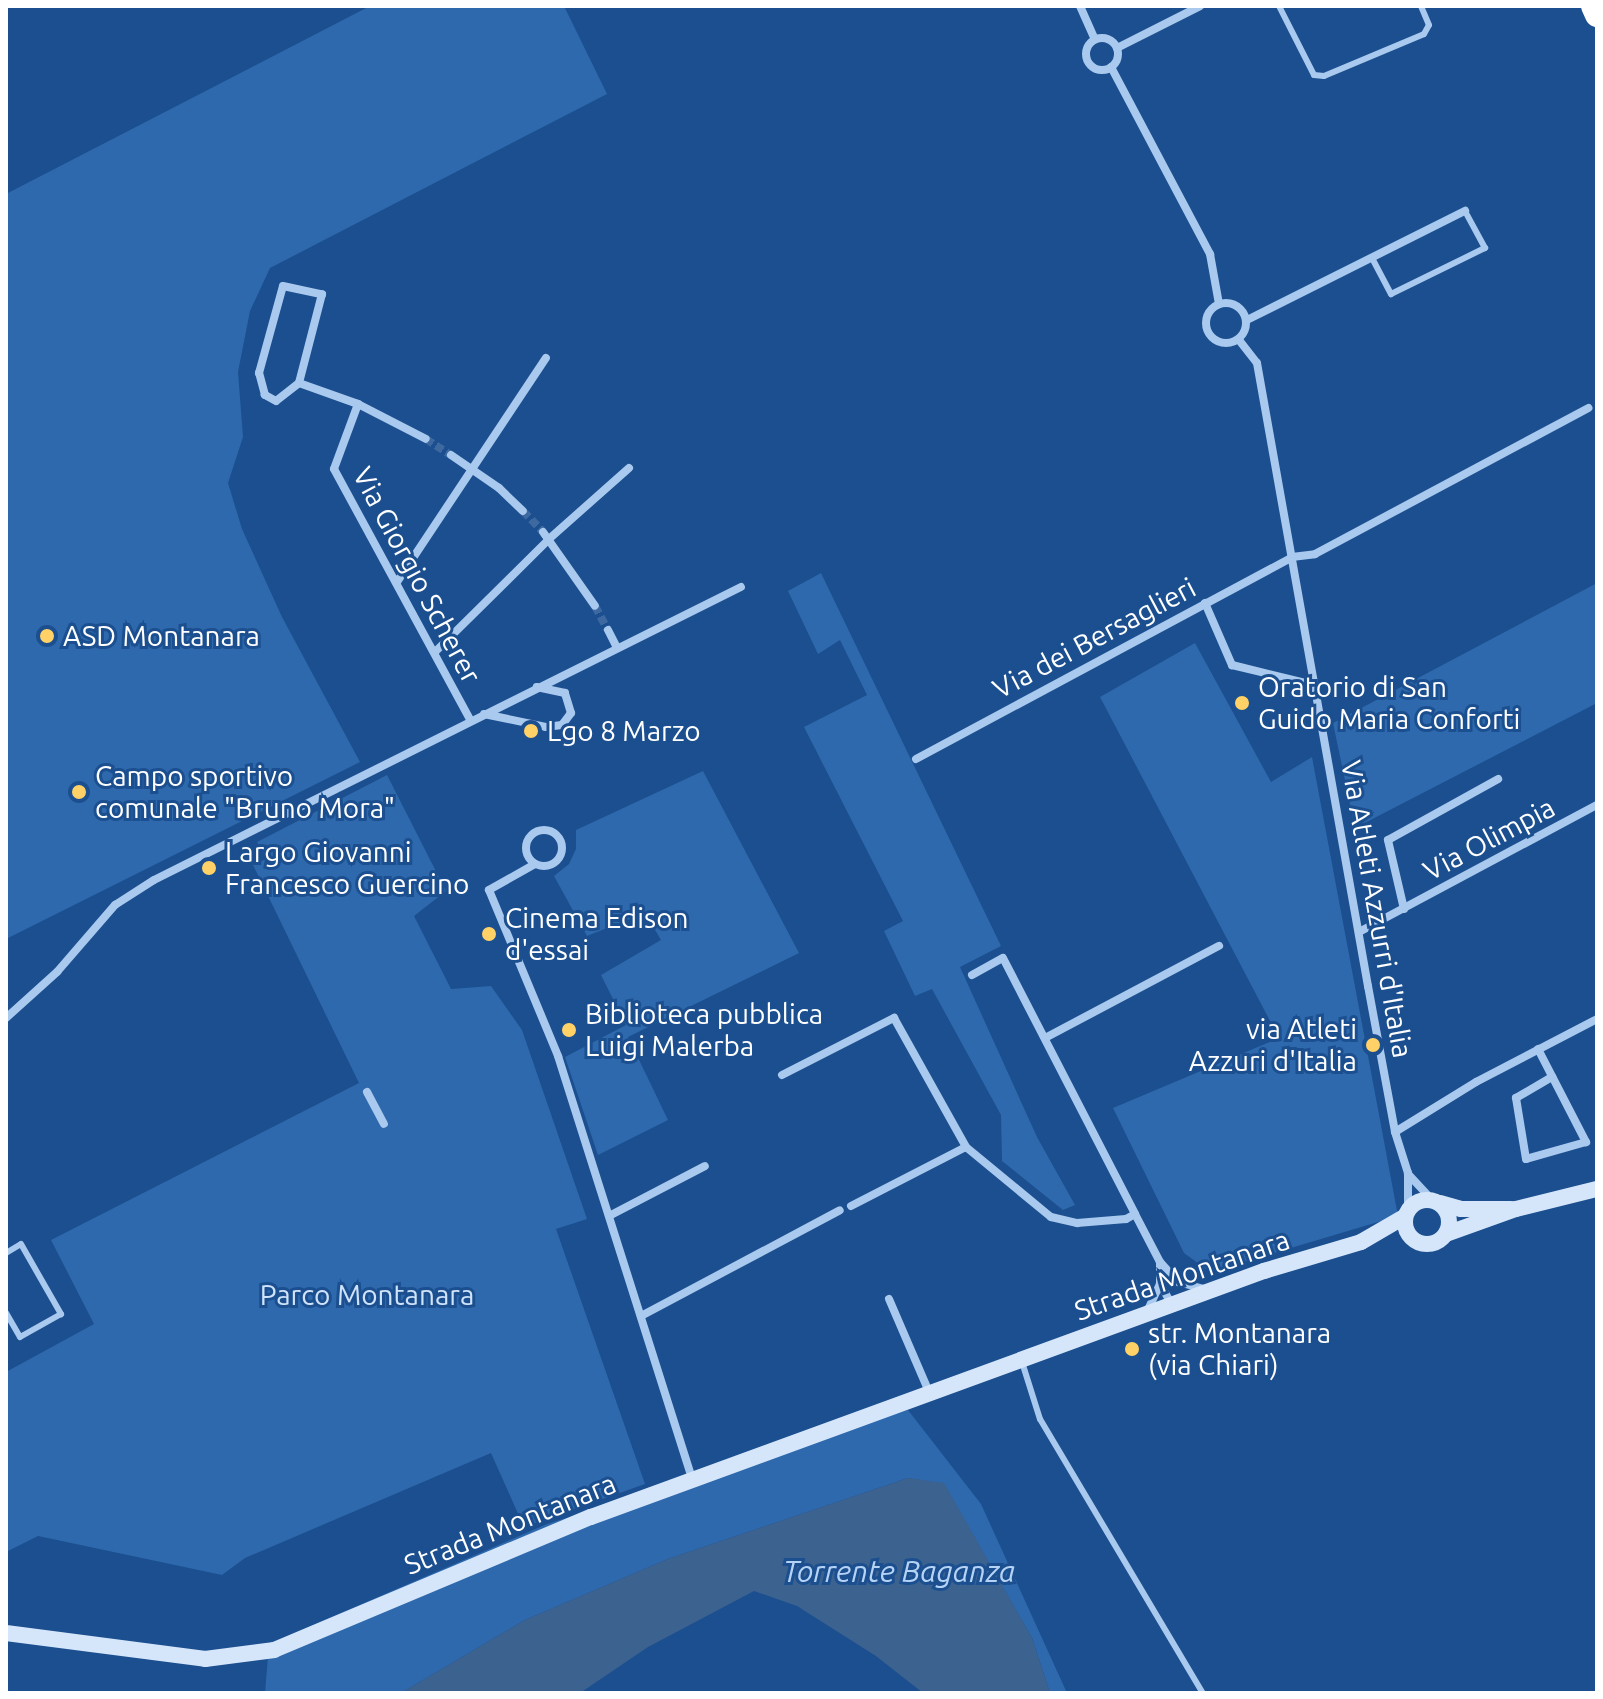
<!DOCTYPE html>
<html>
<head>
<meta charset="utf-8">
<style>
	body { margin:0 }
	#map { position:relative; width:1603px; height:1699px; overflow:hidden; background:#1b4f8f; font-family:Ubuntu,sans-serif }
	div>[style] { position:absolute }
	.green>* { inset:0; background:#2e69ad }
	.water>* { inset:0; background:#3c6290 }
	.street-tunnel>* { height:8px; margin-top:-4px; transform-origin:0; background:repeating-linear-gradient(90deg,#3d69a0 0 8px,transparent 0 12px) }
	.lane>* { height:6px; margin:-3px; padding:0 3px; transform-origin:3px; border-radius:3px; background:#a9c9ee }
	.street>* { height:8px; margin:-4px; padding:0 4px; transform-origin:4px; border-radius:4px; background:#a9c9ee }
	.street>.ring { margin:-4px; padding:0; box-sizing:content-box; background:none; border:8px solid #a9c9ee; border-radius:50% }
	.secondary>* { height:16px; margin:-8px; padding:0 8px; transform-origin:8px; border-radius:8px; background:#d6e6fa }
	.secondary>.ring { margin:-8px; padding:0; box-sizing:content-box; background:none; border:16px solid #d6e6fa; border-radius:50% }
	.highway>* { height:24px; margin:-12px; padding:0 12px; transform-origin:12px; border-radius:12px; background:#fff }
	.dots>* { width:22px; height:22px; translate:-50% -50%; box-sizing:border-box; border:4px solid #1b4f8f; border-radius:50% }
	span { translate:-50% -50%; white-space:nowrap; text-align:center; line-height:1.15; -webkit-text-stroke:6px #1b4f8f; paint-order:stroke }
	.street-label { font-size:28px; color:#fff }
	.poi-label { font-size:28px; color:#fff }
	.left { translate:0 -50%; text-align:left }
	.right { translate:-100% -50%; text-align:right }
	.park-label { font-size:28px; color:#cfe3fa }
	.water-label { font-size:30px; color:#b5d3f5; font-style:italic }
	.frame { position:absolute; inset:0; border:8px solid #fff; pointer-events:none }
</style>
</head>
<body>
<div id="map">
	<div class="green">
		<i style="clip-path:polygon(370px 6px,564px 6px,607px 94px,270px 268px,250px 311px,238px 372px,243px 437px,228px 483px,242px 529px,282px 617px,360px 762px,6px 939px,6px 194px)"></i>
		<i style="clip-path:polygon(821px 573px,1001px 946px,960px 967px,1037px 1137px,1075px 1205px,1063px 1210px,1002px 1161px,1001px 1115px,932px 989px,915px 996px,884px 931px,903px 921px,804px 727px,867px 695px,840px 640px,818px 654px,788px 591px)"></i>
		<i style="clip-path:polygon(1597px 583px,1597px 703px,1355px 828px,1333px 723px)"></i>
		<i style="clip-path:polygon(1195px 643px,1271px 782px,1312px 757px,1398px 1216px,1210px 1272px,1184px 1253px,1113px 1108px,1279px 1038px,1100px 697px)"></i>
		<i style="clip-path:polygon(703px 771px,799px 953px,628px 1037px,668px 1120px,598px 1155px,565px 1057px,626px 1025px,601px 975px,661px 940px,645px 913px,587px 936px,554px 876px,569px 864px,576px 849px,576px 830px)"></i>
		<i style="clip-path:polygon(387px 775px,446px 891px,414px 916px,451px 989px,491px 986px,522px 1030px,587px 1219px,556px 1229px,645px 1484px,524px 1527px,491px 1453px,245px 1558px,222px 1575px,38px 1536px,6px 1552px,6px 1372px,94px 1324px,51px 1240px,359px 1083px,253px 865px,266px 859px,257px 842px)"></i>
		<i style="clip-path:polygon(908px 1410px,981px 1504px,1067px 1693px,1050px 1693px,1032px 1638px,944px 1484px,908px 1478px,668px 1559px,525px 1620px,401px 1693px,265px 1693px,269px 1644px,547px 1524px)"></i>
	</div>
	<div class="water">
		<i style="clip-path:polygon(908px 1478px,944px 1483px,1032px 1638px,1050px 1693px,923px 1693px,876px 1656px,797px 1606px,754px 1591px,648px 1647px,580px 1693px,401px 1693px,525px 1620px,668px 1559px)"></i>
	</div>
	<div class="street-tunnel">
		<i style="left:426px;top:439px;width:30px;rotate:33deg"></i>
		<i style="left:523px;top:511px;width:29px;rotate:46deg"></i>
		<i style="left:595px;top:606px;width:27px;rotate:62deg"></i>
	</div>
	<div class="lane">
		<i style="left:1279px;top:6px;width:77px;rotate:63.1deg"></i>
		<i style="left:1314px;top:75px;width:10px;rotate:6deg"></i>
		<i style="left:1324px;top:76px;width:108px;rotate:-22.8deg"></i>
		<i style="left:1424px;top:34px;width:10px;rotate:-61deg"></i>
		<i style="left:1429px;top:25px;width:21px;rotate:-113deg"></i>
		<i style="left:1372px;top:258px;width:41px;rotate:62.2deg"></i>
		<i style="left:1391px;top:294px;width:105px;rotate:-26.1deg"></i>
		<i style="left:1485px;top:248px;width:42px;rotate:-118.4deg"></i>
		<i style="left:6px;top:1253px;width:17px;rotate:-31deg"></i>
		<i style="left:21px;top:1244px;width:81px;rotate:60.3deg"></i>
		<i style="left:61px;top:1314px;width:47px;rotate:150.7deg"></i>
		<i style="left:20px;top:1337px;width:28px;rotate:-120deg"></i>
		<i style="left:1022px;top:1362px;width:60px;rotate:72.5deg"></i>
		<i style="left:1040px;top:1419px;width:319px;rotate:59.3deg"></i>
	</div>
	<div class="street">
		<i style="left:1080px;top:6px;width:36px;rotate:66deg"></i>
		<i class="ring" style="left:1086px;top:38px;width:24px;height:24px"></i>
		<i style="left:1117px;top:48px;width:93px;rotate:-26.8deg"></i>
		<i style="left:1111px;top:67px;width:212px;rotate:62.1deg"></i>
		<i style="left:1210px;top:254px;width:51px;rotate:79.8deg"></i>
		<i style="left:283px;top:286px;width:40px;rotate:12deg"></i>
		<i style="left:322px;top:294px;width:92px;rotate:104.5deg"></i>
		<i style="left:299px;top:383px;width:29px;rotate:142deg"></i>
		<i style="left:276px;top:401px;width:13px;rotate:-151deg"></i>
		<i style="left:265px;top:395px;width:23px;rotate:-105deg"></i>
		<i style="left:259px;top:373px;width:90px;rotate:-74.6deg"></i>
		<i class="ring" style="left:1206px;top:303px;width:32px;height:32px"></i>
		<i style="left:1247px;top:320px;width:244px;rotate:-26.6deg"></i>
		<i style="left:1239px;top:340px;width:29px;rotate:52deg"></i>
		<i style="left:1257px;top:363px;width:633px;rotate:79.9deg"></i>
		<i style="left:1368px;top:986px;width:148px;rotate:79.5deg"></i>
		<i style="left:1395px;top:1132px;width:43px;rotate:72.4deg"></i>
		<i style="left:1408px;top:1173px;width:36px;rotate:90deg"></i>
		<i style="left:299px;top:383px;width:63px;rotate:19.6deg"></i>
		<i style="left:358px;top:404px;width:76px;rotate:27.2deg"></i>
		<i style="left:358px;top:404px;width:69px;rotate:110.3deg"></i>
		<i style="left:334px;top:469px;width:285px;rotate:61.5deg"></i>
		<i style="left:451px;top:455px;width:58px;rotate:34.5deg"></i>
		<i style="left:499px;top:488px;width:33px;rotate:44deg"></i>
		<i style="left:543px;top:532px;width:90px;rotate:54.9deg"></i>
		<i style="left:397px;top:582px;width:269px;rotate:-56.4deg"></i>
		<i style="left:1205px;top:603px;width:68px;rotate:66.5deg"></i>
		<i style="left:1232px;top:665px;width:84px;rotate:13.7deg"></i>
		<i style="left:608px;top:630px;width:20px;rotate:63deg"></i>
		<i style="left:435px;top:652px;width:161px;rotate:-44.7deg"></i>
		<i style="left:549px;top:539px;width:107px;rotate:-41.6deg"></i>
		<i style="left:484px;top:714px;width:63px;rotate:11.8deg"></i>
		<i style="left:546px;top:727px;width:16px;rotate:-7deg"></i>
		<i style="left:562px;top:725px;width:15px;rotate:-53deg"></i>
		<i style="left:571px;top:713px;width:21px;rotate:-107deg"></i>
		<i style="left:565px;top:693px;width:29px;rotate:-168deg"></i>
		<i style="left:916px;top:759px;width:427px;rotate:-28.2deg"></i>
		<i style="left:1292px;top:557px;width:23px;rotate:-7deg"></i>
		<i style="left:1315px;top:554px;width:310px;rotate:-28.1deg"></i>
		<i class="ring" style="left:526px;top:830px;width:28px;height:28px"></i>
		<i style="left:535px;top:864px;width:53px;rotate:150.5deg"></i>
		<i style="left:489px;top:890px;width:180px;rotate:67.4deg"></i>
		<i style="left:558px;top:1056px;width:443px;rotate:72.4deg"></i>
		<i style="left:1404px;top:909px;width:71px;rotate:-103.1deg"></i>
		<i style="left:1388px;top:840px;width:126px;rotate:-29deg"></i>
		<i style="left:1359px;top:932px;width:270px;rotate:-28.1deg"></i>
		<i style="left:972px;top:975px;width:35px;rotate:-29deg"></i>
		<i style="left:1003px;top:958px;width:288px;rotate:62.7deg"></i>
		<i style="left:6px;top:1018px;width:69px;rotate:-42deg"></i>
		<i style="left:57px;top:972px;width:89px;rotate:-49.1deg"></i>
		<i style="left:115px;top:905px;width:46px;rotate:-32.7deg"></i>
		<i style="left:154px;top:880px;width:656px;rotate:-26.53deg"></i>
		<i style="left:1045px;top:1038px;width:197px;rotate:-27.9deg"></i>
		<i style="left:1538px;top:1049px;width:105px;rotate:62.7deg"></i>
		<i style="left:1586px;top:1142px;width:62px;rotate:164.2deg"></i>
		<i style="left:1526px;top:1159px;width:62px;rotate:-99.3deg"></i>
		<i style="left:1516px;top:1098px;width:42px;rotate:-30.3deg"></i>
		<i style="left:782px;top:1075px;width:126px;rotate:-27deg"></i>
		<i style="left:894px;top:1018px;width:148px;rotate:60.8deg"></i>
		<i style="left:966px;top:1147px;width:110px;rotate:39.5deg"></i>
		<i style="left:1051px;top:1217px;width:27px;rotate:13deg"></i>
		<i style="left:1077px;top:1223px;width:49px;rotate:-4.7deg"></i>
		<i style="left:1126px;top:1219px;width:10px;rotate:-29deg"></i>
		<i style="left:1135px;top:1214px;width:54px;rotate:62.5deg"></i>
		<i style="left:1160px;top:1262px;width:27px;rotate:48deg"></i>
		<i style="left:1178px;top:1282px;width:28px;rotate:15deg"></i>
		<i style="left:367px;top:1092px;width:36px;rotate:62deg"></i>
		<i style="left:1395px;top:1132px;width:95px;rotate:-31.7deg"></i>
		<i style="left:1476px;top:1082px;width:136px;rotate:-27.5deg"></i>
		<i style="left:1408px;top:1174px;width:34px;rotate:47deg"></i>
		<i style="left:851px;top:1206px;width:129px;rotate:-27.2deg"></i>
		<i style="left:609px;top:1216px;width:108px;rotate:-27.5deg"></i>
		<i style="left:1160px;top:1284px;width:24px;rotate:60deg"></i>
		<i style="left:889px;top:1299px;width:101px;rotate:66.7deg"></i>
		<i style="left:1146px;top:1314px;width:33px;rotate:-65deg"></i>
		<i style="left:1160px;top:1284px;width:21px;rotate:-90deg"></i>
		<i style="left:641px;top:1316px;width:225px;rotate:-28deg"></i>
	</div>
	<div class="secondary">
		<i class="ring" style="left:1405px;top:1200px;width:28px;height:28px"></i>
		<i style="left:1440px;top:1203px;width:22px;rotate:16deg"></i>
		<i style="left:1461px;top:1209px;width:50px"></i>
		<i style="left:1446px;top:1234px;width:74px;rotate:-19.7deg"></i>
		<i style="left:1516px;top:1209px;width:83px;rotate:-13.9deg"></i>
		<i style="left:6px;top:1633px;width:201px;rotate:7.4deg"></i>
		<i style="left:205px;top:1659px;width:70px;rotate:-7.4deg"></i>
		<i style="left:274px;top:1650px;width:344px;rotate:-22.8deg"></i>
		<i style="left:591px;top:1517px;width:717px;rotate:-20.08deg"></i>
		<i style="left:1264px;top:1271px;width:101px;rotate:-16.6deg"></i>
		<i style="left:1361px;top:1242px;width:50px;rotate:-30.2deg"></i>
	</div>
	<div class="highway">
		<i style="left:1593px;top:6px;width:10px;rotate:66deg"></i>
	</div>
	<div class="dots">
		<i style="left:47px;top:636px;background:#ffd166"></i>
		<i style="left:1242px;top:703px;background:#ffd166"></i>
		<i style="left:531px;top:731px;background:#ffd166"></i>
		<i style="left:79px;top:792px;background:#ffd166"></i>
		<i style="left:209px;top:868px;background:#ffd166"></i>
		<i style="left:489px;top:934px;background:#ffd166"></i>
		<i style="left:569px;top:1030px;background:#ffd166"></i>
		<i style="left:1373px;top:1045px;background:#ffd166"></i>
		<i style="left:1132px;top:1349px;background:#ffd166"></i>
	</div>
	<div class="street-label">
		<span style="left:417px;top:575px;rotate:62deg">Via Giorgio Scherer</span>
		<span style="left:1094px;top:638px;rotate:-28deg">Via dei Bersaglieri</span>
		<span style="left:1489px;top:839px;rotate:-28deg">Via Olimpia</span>
		<span style="left:1377px;top:909px;rotate:80deg">Via Atleti Azzurri d'Italia</span>
		<span style="left:1182px;top:1275px;rotate:-19deg">Strada Montanara</span>
		<span style="left:510px;top:1524px;rotate:-22deg">Strada Montanara</span>
	</div>
	<div class="poi-label">
		<span class="left" style="left:63px;top:636px">ASD Montanara</span>
		<span class="left" style="left:1258px;top:703px">Oratorio di San<br>Guido Maria Conforti</span>
		<span class="left" style="left:547px;top:731px">Lgo 8 Marzo</span>
		<span class="left" style="left:95px;top:792px">Campo sportivo<br>comunale "Bruno Mora"</span>
		<span class="left" style="left:225px;top:868px">Largo Giovanni<br>Francesco Guercino</span>
		<span class="left" style="left:505px;top:934px">Cinema Edison<br>d'essai</span>
		<span class="left" style="left:585px;top:1030px">Biblioteca pubblica<br>Luigi Malerba</span>
		<span class="right" style="left:1357px;top:1045px">via Atleti<br>Azzuri d'Italia</span>
		<span class="left" style="left:1148px;top:1349px">str. Montanara<br>(via Chiari)</span>
	</div>
	<div class="park-label">
		<span style="left:367px;top:1295px">Parco Montanara</span>
	</div>
	<div class="water-label">
		<span style="left:899px;top:1571px">Torrente Baganza</span>
	</div>
	<div class="frame"></div>
</div>
</body>
</html>
